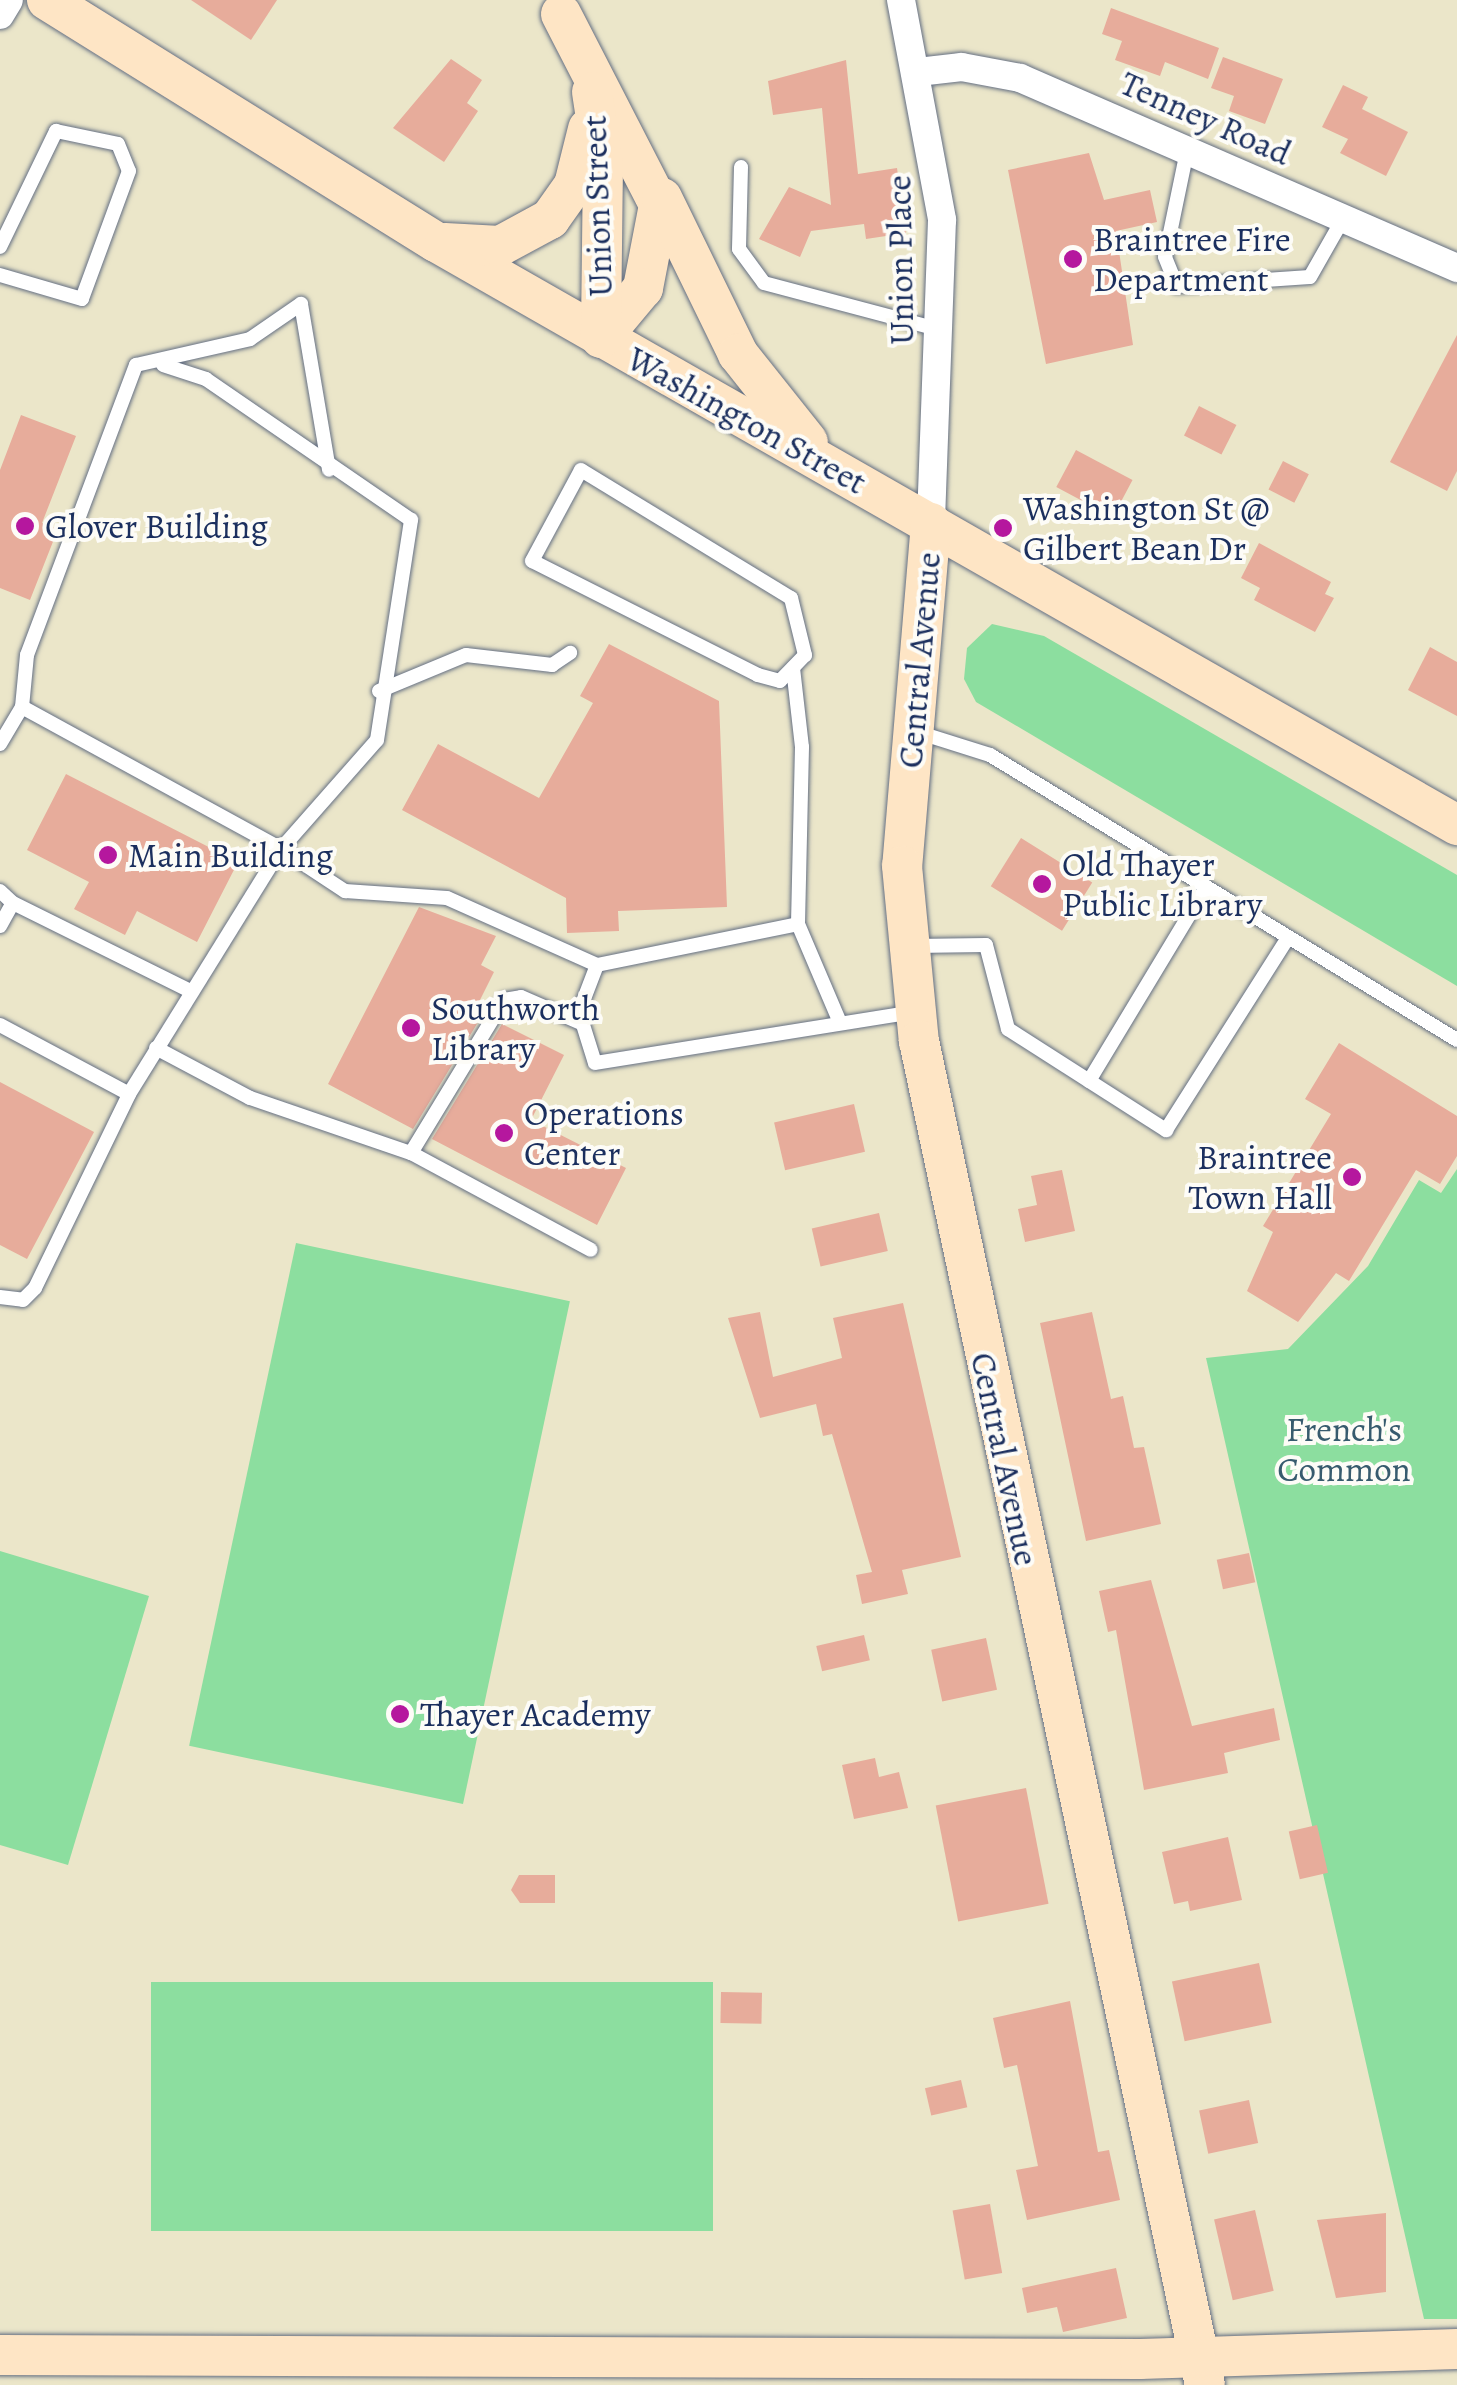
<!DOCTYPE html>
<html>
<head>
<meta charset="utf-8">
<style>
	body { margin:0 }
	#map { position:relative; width:1457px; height:2385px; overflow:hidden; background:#ebe6c9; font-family:Alegreya,serif }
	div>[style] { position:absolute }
	.green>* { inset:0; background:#8cde9f; transform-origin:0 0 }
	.building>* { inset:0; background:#e7ac9b; transform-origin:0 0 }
	.roads { filter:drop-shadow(0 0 2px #646f83) drop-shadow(0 0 2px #646f83) }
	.lane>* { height:14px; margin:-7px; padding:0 7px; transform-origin:7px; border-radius:7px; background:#fff }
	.street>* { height:28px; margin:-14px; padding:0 14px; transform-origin:14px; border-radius:14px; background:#fff }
	.secondary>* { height:40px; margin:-20px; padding:0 20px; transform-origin:20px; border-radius:20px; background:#fee5c5 }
	.dots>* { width:28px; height:28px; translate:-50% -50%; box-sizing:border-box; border:5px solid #fdfcf7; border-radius:50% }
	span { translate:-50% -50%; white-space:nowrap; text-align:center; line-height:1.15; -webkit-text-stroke:8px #fdfcf7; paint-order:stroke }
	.street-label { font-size:35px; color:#1b2f5e }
	.poi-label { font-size:35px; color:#1b2f5e }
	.left { translate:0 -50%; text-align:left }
	.right { translate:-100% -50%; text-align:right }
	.park-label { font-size:35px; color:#375b6e }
</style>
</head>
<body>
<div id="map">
	<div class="green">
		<i style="clip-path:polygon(992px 624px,1044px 636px,1457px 875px,1457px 986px,976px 702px,964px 679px,967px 648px)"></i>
		<i style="clip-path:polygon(1457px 1169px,1457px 2319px,1424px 2319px,1206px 1358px,1288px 1349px,1368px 1266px,1419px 1180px,1441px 1193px)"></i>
		<i style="left:296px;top:1243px;width:280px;height:514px;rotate:12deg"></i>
		<i style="clip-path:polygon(0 1551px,149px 1596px,68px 1865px,0 1845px)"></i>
		<i style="left:151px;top:1982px;width:562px;height:249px"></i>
	</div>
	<div class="building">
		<i style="clip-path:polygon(191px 0,277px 0,251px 40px)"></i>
		<i style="clip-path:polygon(1111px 8px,1219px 48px,1208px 79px,1165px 62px,1160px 76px,1115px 60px,1122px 41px,1102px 34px)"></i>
		<i style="clip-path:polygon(1223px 57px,1283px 79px,1265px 124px,1229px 111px,1234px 96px,1211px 88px)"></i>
		<i style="clip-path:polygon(451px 59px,482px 80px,467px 103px,478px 111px,444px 162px,393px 128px)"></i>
		<i style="clip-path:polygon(846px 60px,858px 174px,897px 168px,906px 233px,866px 239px,864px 224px,811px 231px,800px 257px,759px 239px,789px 187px,831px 205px,822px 108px,773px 115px,768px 81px)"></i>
		<i style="clip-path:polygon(1343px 85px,1368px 97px,1362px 109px,1408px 132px,1386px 176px,1340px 153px,1348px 139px,1322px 127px)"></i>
		<i style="clip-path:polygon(1089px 153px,1104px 200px,1150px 190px,1157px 222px,1116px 231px,1133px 345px,1046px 364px,1008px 170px)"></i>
		<i style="clip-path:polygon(1457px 335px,1457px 471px,1447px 491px,1390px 462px)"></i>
		<i style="left:1199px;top:406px;width:42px;height:33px;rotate:27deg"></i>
		<i style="clip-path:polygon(21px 415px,76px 436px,42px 523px,58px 529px,30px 600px,0 588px,0 470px)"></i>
		<i style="left:1076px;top:450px;width:64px;height:42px;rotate:28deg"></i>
		<i style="left:1283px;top:461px;width:29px;height:32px;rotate:27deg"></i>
		<i style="clip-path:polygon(1259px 543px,1331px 582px,1325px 594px,1334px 598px,1315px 632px,1254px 600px,1260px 588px,1241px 578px)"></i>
		<i style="clip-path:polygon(609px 644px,719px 701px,727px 907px,618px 911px,619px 931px,567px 933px,566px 898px,402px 810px,438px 744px,539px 798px,593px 703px,580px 696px)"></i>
		<i style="clip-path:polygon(1430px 647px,1457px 662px,1457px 716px,1408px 690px)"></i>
		<i style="clip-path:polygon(66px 774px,238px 862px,197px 942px,137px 911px,125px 935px,74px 909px,89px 882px,27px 850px)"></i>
		<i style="left:1021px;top:838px;width:84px;height:57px;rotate:32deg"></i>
		<i style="clip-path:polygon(419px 907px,496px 936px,481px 965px,494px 972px,475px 1010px,483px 1014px,413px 1129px,328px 1084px)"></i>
		<i style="clip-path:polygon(502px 1024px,564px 1055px,531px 1120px,626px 1168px,597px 1225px,432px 1139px)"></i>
		<i style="clip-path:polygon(1339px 1043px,1457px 1116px,1457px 1156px,1440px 1184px,1416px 1170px,1349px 1281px,1336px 1273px,1298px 1322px,1247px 1291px,1273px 1232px,1263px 1226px,1331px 1114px,1305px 1099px)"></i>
		<i style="clip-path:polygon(0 1082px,94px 1132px,27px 1259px,0 1245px)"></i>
		<i style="left:854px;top:1104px;width:49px;height:82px;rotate:77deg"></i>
		<i style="clip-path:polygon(1062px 1170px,1075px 1231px,1025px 1242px,1018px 1209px,1037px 1205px,1031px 1176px)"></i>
		<i style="left:879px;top:1213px;width:39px;height:69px;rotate:77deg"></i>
		<i style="clip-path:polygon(903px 1303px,961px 1557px,902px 1570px,908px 1594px,862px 1604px,856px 1575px,872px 1572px,832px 1434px,823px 1436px,816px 1404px,760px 1418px,728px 1318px,760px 1312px,773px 1377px,842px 1358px,833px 1318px)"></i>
		<i style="clip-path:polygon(1092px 1312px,1111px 1399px,1123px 1396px,1134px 1448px,1144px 1447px,1161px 1524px,1086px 1541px,1040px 1323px)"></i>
		<i style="left:1249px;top:1553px;width:30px;height:33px;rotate:78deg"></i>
		<i style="clip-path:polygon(1151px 1580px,1192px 1726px,1274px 1708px,1280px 1740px,1224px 1753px,1228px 1773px,1144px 1790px,1116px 1630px,1108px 1632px,1099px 1591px)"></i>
		<i style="left:864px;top:1635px;width:26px;height:49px;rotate:77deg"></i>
		<i style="left:986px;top:1638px;width:53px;height:56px;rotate:78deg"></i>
		<i style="clip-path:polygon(875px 1758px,879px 1777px,899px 1772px,908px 1808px,854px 1819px,842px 1765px)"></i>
		<i style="left:1026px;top:1788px;width:118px;height:92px;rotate:79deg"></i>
		<i style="left:1317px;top:1825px;width:49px;height:29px;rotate:77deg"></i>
		<i style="clip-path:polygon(1228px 1837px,1242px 1900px,1190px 1911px,1188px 1901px,1174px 1904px,1162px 1852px)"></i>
		<i style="clip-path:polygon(519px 1875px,555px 1875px,555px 1903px,520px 1903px,511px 1890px)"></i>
		<i style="left:1259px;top:1963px;width:61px;height:89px;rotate:78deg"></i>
		<i style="left:721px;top:1992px;width:41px;height:31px;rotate:1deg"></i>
		<i style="clip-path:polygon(1070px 2001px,1098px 2152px,1109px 2150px,1120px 2200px,1027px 2220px,1016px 2170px,1038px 2166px,1017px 2065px,1004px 2068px,993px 2018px)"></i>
		<i style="left:961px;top:2080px;width:28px;height:37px;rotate:77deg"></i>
		<i style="left:1249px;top:2100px;width:44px;height:51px;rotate:78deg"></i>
		<i style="left:990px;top:2204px;width:70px;height:38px;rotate:80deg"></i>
		<i style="left:1255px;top:2210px;width:83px;height:42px;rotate:77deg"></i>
		<i style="clip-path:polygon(1386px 2213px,1386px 2292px,1336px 2298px,1317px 2220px)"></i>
		<i style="clip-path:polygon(1116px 2268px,1127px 2318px,1063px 2332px,1057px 2307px,1027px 2313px,1022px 2288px)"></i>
	</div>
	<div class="roads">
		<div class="lane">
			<i style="left:1187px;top:151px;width:108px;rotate:101.7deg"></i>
			<i style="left:1165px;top:257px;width:31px;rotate:68deg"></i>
			<i style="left:1177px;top:286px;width:133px;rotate:-3.9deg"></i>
			<i style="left:1310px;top:277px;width:67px;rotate:-60.4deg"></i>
			<i style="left:741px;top:167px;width:82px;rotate:91.4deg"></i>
			<i style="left:739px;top:249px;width:42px;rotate:53.7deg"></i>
			<i style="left:764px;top:283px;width:183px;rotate:14.9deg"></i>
			<i style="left:0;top:247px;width:129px;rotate:-64.2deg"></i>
			<i style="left:56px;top:131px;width:63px;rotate:11.8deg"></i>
			<i style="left:118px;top:144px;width:29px;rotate:68deg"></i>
			<i style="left:129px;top:171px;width:136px;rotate:110.2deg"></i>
			<i style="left:82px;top:299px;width:85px;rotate:-163.7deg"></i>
			<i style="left:301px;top:304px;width:168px;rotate:80.4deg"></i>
			<i style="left:581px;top:470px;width:246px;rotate:31.4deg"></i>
			<i style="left:791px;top:598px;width:59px;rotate:76.2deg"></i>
			<i style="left:805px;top:655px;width:36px;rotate:134deg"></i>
			<i style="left:780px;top:681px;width:23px;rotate:-165deg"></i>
			<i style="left:758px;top:675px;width:253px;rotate:-153.2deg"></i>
			<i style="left:532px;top:561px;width:103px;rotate:-61.7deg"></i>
			<i style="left:793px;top:668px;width:80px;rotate:83.5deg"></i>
			<i style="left:802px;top:747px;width:177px;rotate:91.3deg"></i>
			<i style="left:798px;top:924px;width:104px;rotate:66.9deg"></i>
			<i style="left:379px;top:691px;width:94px;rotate:-22.5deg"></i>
			<i style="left:466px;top:655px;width:87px;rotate:6.6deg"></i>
			<i style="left:552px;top:665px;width:22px;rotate:-34deg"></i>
			<i style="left:22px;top:707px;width:52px;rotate:-84.5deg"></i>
			<i style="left:27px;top:655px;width:310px;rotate:-69.4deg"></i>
			<i style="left:136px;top:365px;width:117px;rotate:-12.8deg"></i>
			<i style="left:250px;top:339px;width:62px;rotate:-34.5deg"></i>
			<i style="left:917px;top:732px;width:77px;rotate:17.5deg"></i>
			<i style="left:990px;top:755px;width:547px;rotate:31.39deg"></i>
			<i style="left:0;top:744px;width:43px;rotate:-59.3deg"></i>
			<i style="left:22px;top:707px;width:295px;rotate:28.7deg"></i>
			<i style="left:281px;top:849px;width:145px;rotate:-48.6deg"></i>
			<i style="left:377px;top:740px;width:223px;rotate:-81.2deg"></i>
			<i style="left:411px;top:520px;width:249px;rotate:-145.5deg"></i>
			<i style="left:206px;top:379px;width:45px;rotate:-162deg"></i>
			<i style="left:0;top:891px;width:18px;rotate:43deg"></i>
			<i style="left:0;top:926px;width:26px;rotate:-61deg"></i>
			<i style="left:13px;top:903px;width:198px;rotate:26.4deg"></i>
			<i style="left:913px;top:946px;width:73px;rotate:-0.8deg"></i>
			<i style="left:986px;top:945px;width:87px;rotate:75.3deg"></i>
			<i style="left:1008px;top:1029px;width:188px;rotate:32.6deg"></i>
			<i style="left:1166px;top:1130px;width:227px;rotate:-57.6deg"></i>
			<i style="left:597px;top:965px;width:50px;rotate:111deg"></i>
			<i style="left:579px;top:1012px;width:53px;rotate:72.6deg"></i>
			<i style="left:595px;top:1063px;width:323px;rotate:-9.1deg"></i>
			<i style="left:0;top:1025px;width:146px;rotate:28.1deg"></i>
			<i style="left:156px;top:1048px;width:106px;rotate:28deg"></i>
			<i style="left:250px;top:1098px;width:170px;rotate:18.9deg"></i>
			<i style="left:411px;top:1153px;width:204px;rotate:28.3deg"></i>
			<i style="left:1089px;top:1081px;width:227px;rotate:-58.9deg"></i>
			<i style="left:411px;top:1153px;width:179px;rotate:-58.7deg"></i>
			<i style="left:504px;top:1000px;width:17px;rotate:-10deg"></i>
			<i style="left:521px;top:997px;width:65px;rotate:23.4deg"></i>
			<i style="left:0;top:1297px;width:23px;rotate:7deg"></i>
			<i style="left:23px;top:1300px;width:17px;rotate:-45deg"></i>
			<i style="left:35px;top:1288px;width:216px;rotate:-64.1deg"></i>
			<i style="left:129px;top:1094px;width:288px;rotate:-58.2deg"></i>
			<i style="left:281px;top:849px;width:77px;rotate:33.3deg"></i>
			<i style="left:345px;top:891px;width:102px;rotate:3.9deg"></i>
			<i style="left:447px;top:898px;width:164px;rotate:24.1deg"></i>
			<i style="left:597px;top:965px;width:205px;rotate:-11.5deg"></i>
		</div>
		<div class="street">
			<i style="left:901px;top:0;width:224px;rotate:79.4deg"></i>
			<i style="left:942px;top:220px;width:303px;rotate:92.1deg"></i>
			<i style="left:0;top:15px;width:17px;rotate:-59deg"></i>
			<i style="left:918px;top:72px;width:44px;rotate:-6.5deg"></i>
			<i style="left:962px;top:67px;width:59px;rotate:10.7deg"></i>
			<i style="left:1020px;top:78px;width:477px;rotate:23.5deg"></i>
		</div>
		<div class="secondary">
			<i style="left:47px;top:0;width:458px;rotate:31.9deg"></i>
			<i style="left:436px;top:242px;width:1176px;rotate:29.73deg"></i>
			<i style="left:561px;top:14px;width:215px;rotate:62.8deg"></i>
			<i style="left:659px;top:205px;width:85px;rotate:100.9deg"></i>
			<i style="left:643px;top:288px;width:65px;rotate:130deg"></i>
			<i style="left:592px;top:92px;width:73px;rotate:81.3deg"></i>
			<i style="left:603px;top:164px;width:174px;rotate:90.7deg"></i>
			<i style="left:662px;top:198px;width:174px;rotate:64deg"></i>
			<i style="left:738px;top:354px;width:112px;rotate:51.5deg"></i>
			<i style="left:445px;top:243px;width:55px;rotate:3.1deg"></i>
			<i style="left:500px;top:246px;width:57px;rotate:-28.4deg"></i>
			<i style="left:550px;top:219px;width:42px;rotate:-54.8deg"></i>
			<i style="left:574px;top:185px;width:58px;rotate:-76deg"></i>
			<i style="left:931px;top:523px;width:344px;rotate:94.8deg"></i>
			<i style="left:902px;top:866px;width:176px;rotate:84.5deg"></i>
			<i style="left:919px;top:1041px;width:1374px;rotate:77.99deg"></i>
			<i style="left:0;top:2355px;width:1140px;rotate:0.2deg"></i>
			<i style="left:1140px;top:2359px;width:317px;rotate:-1.8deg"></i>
		</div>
	</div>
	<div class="dots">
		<i style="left:1073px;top:259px;background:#b5179e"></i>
		<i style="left:25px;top:526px;background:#b5179e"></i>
		<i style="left:1003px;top:528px;background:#b5179e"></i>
		<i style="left:108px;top:855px;background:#b5179e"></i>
		<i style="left:1042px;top:884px;background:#b5179e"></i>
		<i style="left:411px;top:1028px;background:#b5179e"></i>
		<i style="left:504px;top:1133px;background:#b5179e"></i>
		<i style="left:1352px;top:1177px;background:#b5179e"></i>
		<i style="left:400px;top:1714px;background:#b5179e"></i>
	</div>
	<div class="street-label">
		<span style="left:1206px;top:118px;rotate:24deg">Tenney Road</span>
		<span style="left:597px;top:206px;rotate:-92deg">Union Street</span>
		<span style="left:900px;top:260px;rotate:-91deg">Union Place</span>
		<span style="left:747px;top:420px;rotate:29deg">Washington Street</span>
		<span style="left:919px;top:660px;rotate:-85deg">Central Avenue</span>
		<span style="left:1005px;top:1459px;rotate:78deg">Central Avenue</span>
	</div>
	<div class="poi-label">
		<span class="left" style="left:1093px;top:259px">Braintree Fire<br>Department</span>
		<span class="left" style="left:1023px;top:528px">Washington St @<br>Gilbert Bean Dr</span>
		<span class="left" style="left:45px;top:526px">Glover Building</span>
		<span class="left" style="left:128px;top:855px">Main Building</span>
		<span class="left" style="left:1062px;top:884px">Old Thayer<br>Public Library</span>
		<span class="left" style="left:431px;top:1028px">Southworth<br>Library</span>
		<span class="left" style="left:524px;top:1133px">Operations<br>Center</span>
		<span class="right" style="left:1332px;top:1177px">Braintree<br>Town Hall</span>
		<span class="left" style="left:420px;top:1714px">Thayer Academy</span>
	</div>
	<div class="park-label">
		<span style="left:1344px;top:1449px">French's<br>Common</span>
	</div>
</div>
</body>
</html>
